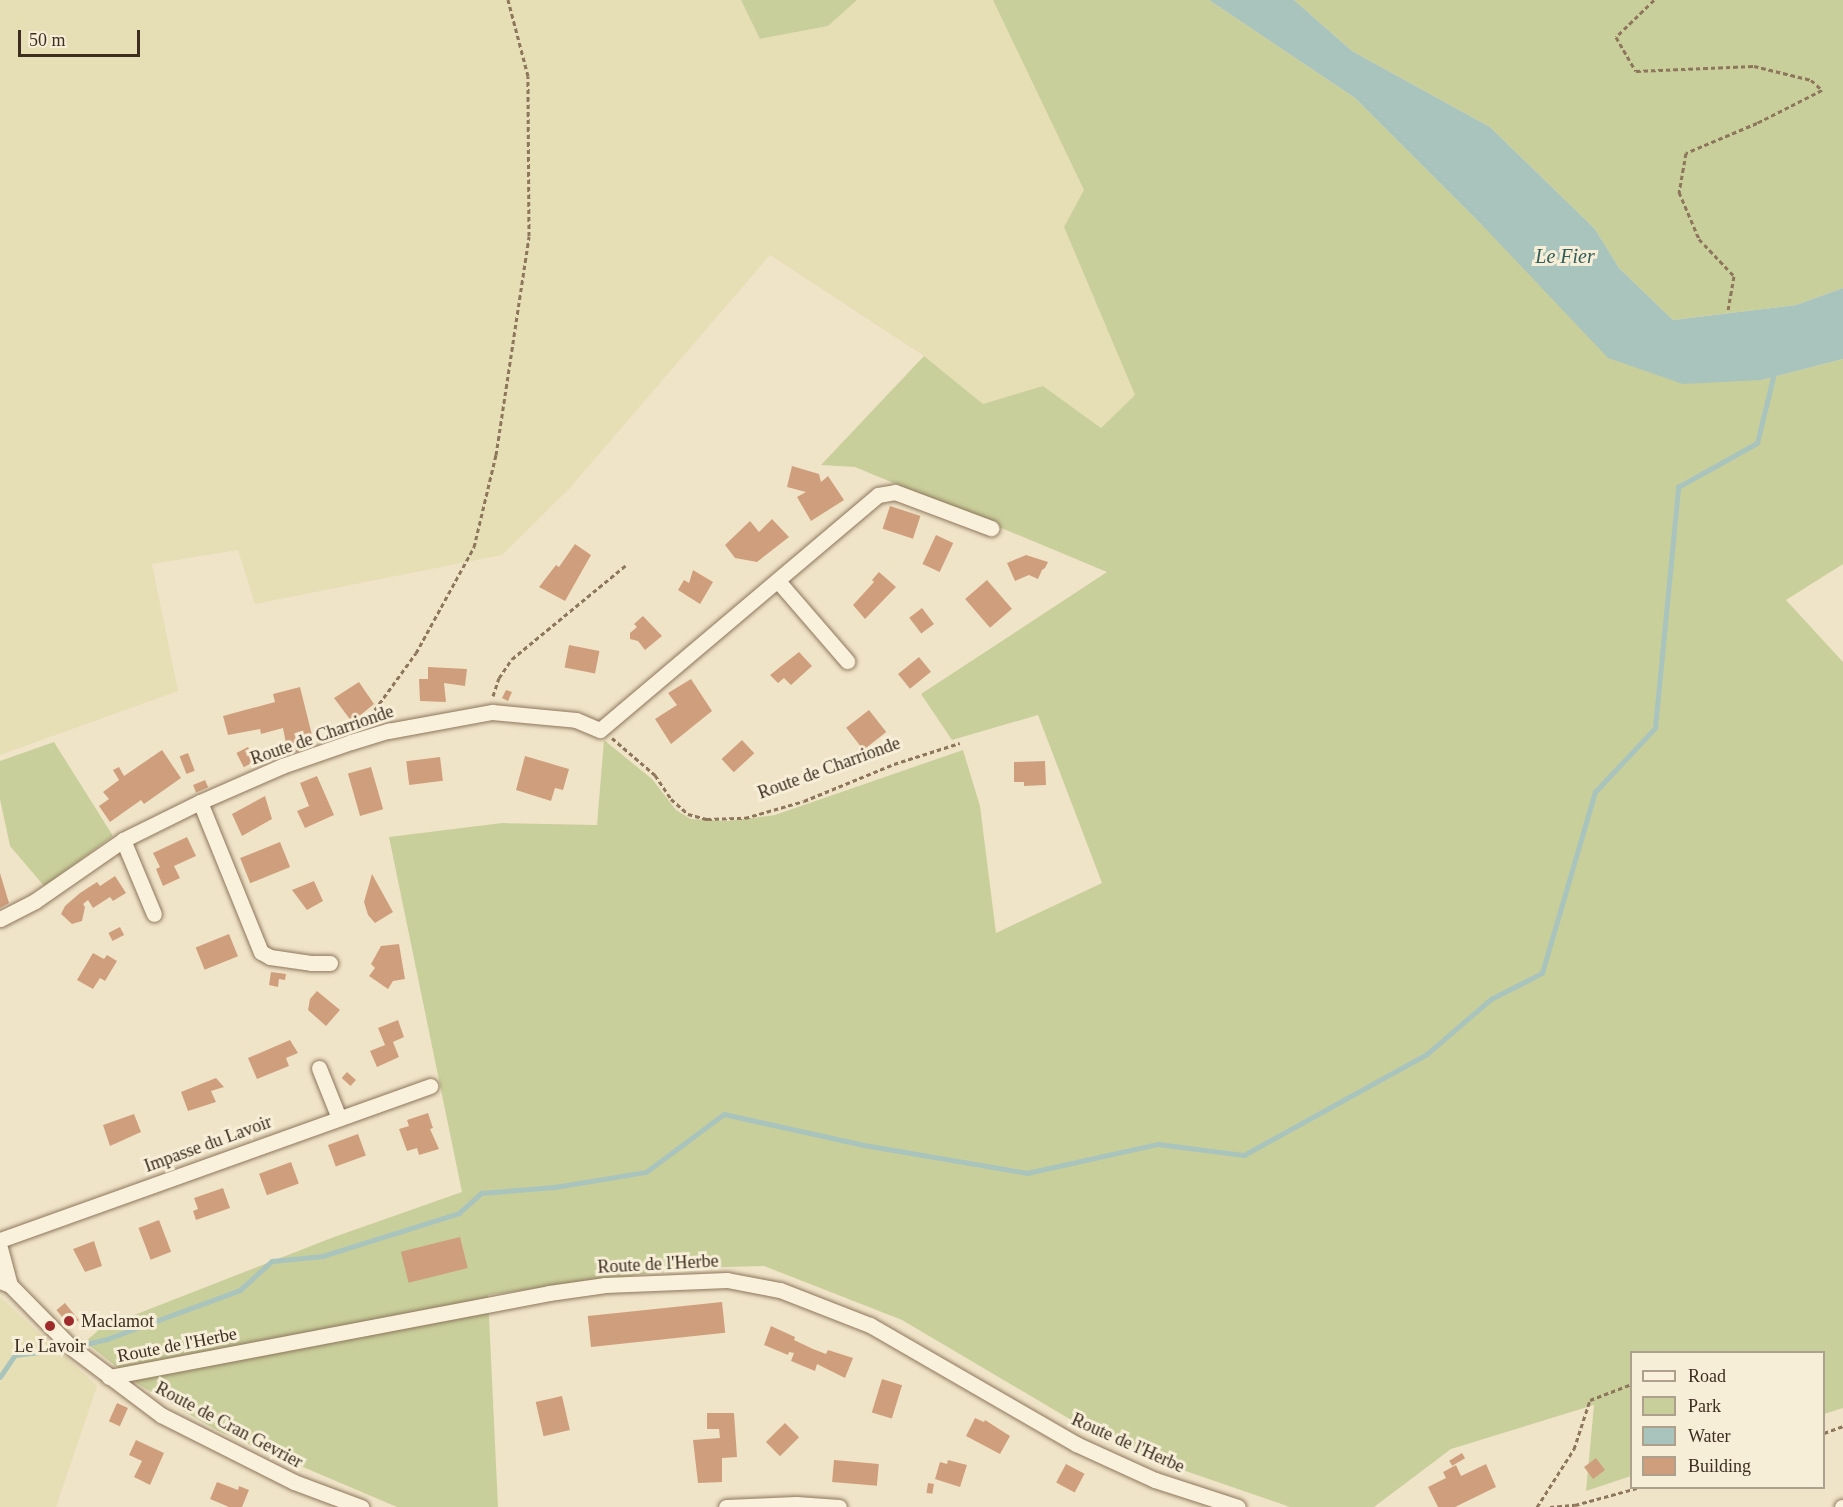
<!DOCTYPE html>
<html>
<head>
<meta charset="utf-8">
<style>
	body { margin:0 }
	#map { position:relative; width:1843px; height:1507px; overflow:hidden; background:#f0e4c8; font-family:Georgia,serif }
	div>[style] { position:absolute }
	.farmland>* { inset:0; background:#e6deb5 }
	.green>* { inset:0; background:#c9cf9b }
	.water>* { inset:0; background:#a9c4bc }
	.stream>* { height:4.5px; margin:-2.25px; padding:0 2.25px; transform-origin:2.25px; border-radius:2.25px; background:#a9c4bc }
	.building>* { inset:0; background:#cf9f7d; transform-origin:0 0 }
	.path>* { height:3px; margin-top:-1.5px; transform-origin:0; background:repeating-linear-gradient(90deg,#8d765c 0 4.5px,transparent 0 7.5px) }
	.roads { filter:drop-shadow(0 0 2px #8d765c) drop-shadow(0 0 2px #8d765c) }
	.minor>* { height:15px; margin:-7.5px; padding:0 7.5px; transform-origin:7.5px; border-radius:7.5px; background:#faf1dc }
	.dots>* { width:16px; height:16px; translate:-50% -50%; box-sizing:border-box; border:3px solid #f7eed8; border-radius:50% }
	span { translate:-50% -50%; white-space:nowrap; text-align:center; line-height:1.15; -webkit-text-stroke:6px #f7eed8; paint-order:stroke }
	.street-label { font-size:18px; color:#3d2e20 }
	.poi-label { font-size:18px; color:#3d2e20 }
	.left { translate:0 -50%; text-align:left }
	.water-label { font-size:20px; color:#2f5d5a; font-style:italic }
	.legend { position:absolute; left:1630px; top:1351px; width:195px; height:138px; box-sizing:border-box; background:#f7eed8; border:2px solid #ada18e; margin:0; padding:8px 10px; list-style:none; font-size:18px; color:#3d2e20 }
	.legend li { display:flex; align-items:center; gap:12px; height:30px }
	.legend b { width:30px; border:2px solid #ada18e }
	.scale { position:absolute; left:18px; top:30px; width:122px; height:27px; box-sizing:border-box; border:3px solid #3d2e20; border-top:0; padding-left:8px; font-size:18px; line-height:21px; white-space:nowrap; color:#3d2e20; -webkit-text-stroke:4px #f7eed8; paint-order:stroke }
</style>
</head>
<body>
<div id="map">
	<div class="farmland">
		<i style="clip-path:polygon(0 0,741px 0,761px 39px,828px 26px,857px 0,993px 0,1085px 190px,1064px 227px,1135px 395px,1101px 428px,1043px 386px,983px 404px,924px 356px,770px 255px,569px 489px,502px 555px,255px 604px,238px 550px,152px 564px,178px 691px,0 755px)"></i>
		<i style="clip-path:polygon(0 1297px,97px 1386px,56px 1507px,0 1507px)"></i>
	</div>
	<div class="green">
		<i style="clip-path:polygon(741px 0,857px 0,828px 26px,760px 39px)"></i>
		<i style="clip-path:polygon(993px 0,1209px 0,1355px 98px,1482px 225px,1762px 380px,1843px 359px,1843px 564px,1786px 600px,1843px 662px,1843px 1408px,1824px 1414px,1824px 1352px,1632px 1352px,1631px 1476px,1586px 1491px,1594px 1405px,1451px 1449px,1374px 1507px,1290px 1507px,1171px 1466px,1073px 1421px,902px 1320px,764px 1266px,688px 1268px,488px 1295px,498px 1507px,397px 1507px,218px 1431px,141px 1386px,85px 1342px,101px 1328px,334px 1237px,462px 1192px,389px 837px,502px 823px,597px 825px,604px 740px,652px 779px,676px 810px,691px 819px,728px 821px,775px 815px,963px 750px,980px 806px,996px 933px,1102px 883px,1038px 715px,952px 740px,921px 694px,1107px 572px,855px 467px,821px 465px,924px 356px,983px 404px,1043px 386px,1101px 428px,1135px 395px,1064px 227px,1084px 190px)"></i>
		<i style="clip-path:polygon(1294px 0,1843px 0,1843px 288px,1796px 305px,1673px 320px,1619px 268px,1595px 229px,1490px 127px,1352px 51px)"></i>
		<i style="clip-path:polygon(54px 742px,113px 836px,44px 886px,10px 846px,0 799px,0 761px)"></i>
	</div>
	<div class="water">
		<i style="clip-path:polygon(1209px 0,1294px 0,1352px 51px,1490px 127px,1595px 229px,1619px 268px,1673px 320px,1796px 305px,1843px 288px,1843px 359px,1762px 380px,1683px 384px,1608px 358px,1482px 225px,1355px 98px)"></i>
	</div>
	<div class="stream">
		<i style="left:86px;top:1344px;width:22px;rotate:-13deg"></i>
		<i style="left:107px;top:1339px;width:142px;rotate:-20.2deg"></i>
		<i style="left:240px;top:1290px;width:43px;rotate:-42.2deg"></i>
		<i style="left:272px;top:1261px;width:51px;rotate:-5.6deg"></i>
		<i style="left:323px;top:1256px;width:143px;rotate:-17.5deg"></i>
		<i style="left:459px;top:1213px;width:30px;rotate:-42deg"></i>
		<i style="left:481px;top:1193px;width:74px;rotate:-4.6deg"></i>
		<i style="left:555px;top:1187px;width:92px;rotate:-9.4deg"></i>
		<i style="left:646px;top:1172px;width:97px;rotate:-36.6deg"></i>
		<i style="left:724px;top:1114px;width:143px;rotate:12.5deg"></i>
		<i style="left:864px;top:1145px;width:165px;rotate:9.7deg"></i>
		<i style="left:1027px;top:1173px;width:134px;rotate:-12.5deg"></i>
		<i style="left:1158px;top:1144px;width:87px;rotate:7.3deg"></i>
		<i style="left:1244px;top:1155px;width:209px;rotate:-28.9deg"></i>
		<i style="left:1427px;top:1054px;width:84px;rotate:-40.7deg"></i>
		<i style="left:1491px;top:999px;width:57px;rotate:-27deg"></i>
		<i style="left:1542px;top:973px;width:189px;rotate:-73.7deg"></i>
		<i style="left:1595px;top:792px;width:88px;rotate:-46.8deg"></i>
		<i style="left:1655px;top:728px;width:242px;rotate:-84.5deg"></i>
		<i style="left:1678px;top:487px;width:90px;rotate:-29.1deg"></i>
		<i style="left:1757px;top:443px;width:72px;rotate:-76.3deg"></i>
		<i style="left:0;top:1377px;width:27px;rotate:-56deg"></i>
		<i style="left:15px;top:1355px;width:41px;rotate:-7deg"></i>
	</div>
	<div class="building">
		<i style="clip-path:polygon(792px 466px,819px 474px,821px 482px,828px 476px,844px 500px,811px 521px,797px 497px,806px 492px,787px 487px)"></i>
		<i style="left:890px;top:506px;width:32px;height:24px;rotate:18deg"></i>
		<i style="clip-path:polygon(772px 519px,789px 537px,757px 562px,735px 558px,725px 545px,750px 521px,759px 532px)"></i>
		<i style="left:936px;top:535px;width:19px;height:32px;rotate:25deg"></i>
		<i style="clip-path:polygon(575px 544px,591px 555px,565px 601px,539px 587px,556px 565px,559px 567px)"></i>
		<i style="clip-path:polygon(1026px 555px,1048px 562px,1045px 568px,1042px 570px,1038px 579px,1029px 575px,1015px 581px,1007px 563px)"></i>
		<i style="clip-path:polygon(693px 570px,713px 582px,700px 604px,678px 590px,684px 580px,689px 583px)"></i>
		<i style="clip-path:polygon(879px 572px,896px 587px,865px 619px,853px 605px,874px 582px,872px 580px)"></i>
		<i style="left:987px;top:580px;width:38px;height:29px;rotate:49deg"></i>
		<i style="left:922px;top:608px;width:20px;height:16px;rotate:53deg"></i>
		<i style="clip-path:polygon(643px 616px,662px 636px,645px 650px,638px 641px,630px 639px,630px 633px,637px 627px,634px 624px)"></i>
		<i style="left:569px;top:645px;width:31px;height:23px;rotate:11deg"></i>
		<i style="clip-path:polygon(799px 652px,812px 666px,791px 685px,784px 678px,778px 683px,770px 675px)"></i>
		<i style="left:919px;top:657px;width:19px;height:27px;rotate:51deg"></i>
		<i style="clip-path:polygon(428px 667px,467px 669px,465px 686px,444px 683px,446px 702px,420px 701px,419px 679px,428px 679px)"></i>
		<i style="clip-path:polygon(691px 679px,712px 711px,671px 744px,655px 719px,677px 705px,668px 693px)"></i>
		<i style="clip-path:polygon(359px 682px,374px 704px,352px 722px,334px 698px)"></i>
		<i style="clip-path:polygon(300px 687px,315px 747px,288px 754px,283px 728px,261px 734px,260px 729px,228px 735px,223px 716px,275px 702px,273px 694px)"></i>
		<i style="clip-path:polygon(506px 690px,512px 692px,508px 701px,502px 698px)"></i>
		<i style="left:869px;top:710px;width:28px;height:29px;rotate:52deg"></i>
		<i style="left:742px;top:740px;width:18px;height:28px;rotate:47deg"></i>
		<i style="left:248px;top:747px;width:16px;height:13px;rotate:63deg"></i>
		<i style="clip-path:polygon(162px 750px,181px 778px,144px 804px,141px 800px,110px 822px,99px 806px,109px 799px,103px 792px,119px 780px,113px 770px,119px 767px,124px 776px)"></i>
		<i style="left:188px;top:753px;width:19px;height:9px;rotate:69deg"></i>
		<i style="clip-path:polygon(525px 756px,569px 769px,563px 790px,555px 788px,551px 801px,516px 790px)"></i>
		<i style="left:440px;top:757px;width:24px;height:34px;rotate:83deg"></i>
		<i style="clip-path:polygon(1045px 761px,1046px 785px,1024px 786px,1024px 782px,1014px 782px,1014px 762px)"></i>
		<i style="left:371px;top:767px;width:44px;height:24px;rotate:74deg"></i>
		<i style="clip-path:polygon(317px 776px,334px 815px,305px 828px,297px 811px,309px 806px,300px 783px)"></i>
		<i style="left:205px;top:780px;width:8px;height:13px;rotate:67deg"></i>
		<i style="clip-path:polygon(265px 796px,272px 819px,242px 836px,232px 814px)"></i>
		<i style="clip-path:polygon(187px 837px,196px 856px,174px 866px,180px 878px,163px 886px,156px 869px,160px 867px,153px 853px)"></i>
		<i style="left:280px;top:842px;width:27px;height:43px;rotate:68deg"></i>
		<i style="clip-path:polygon(0 873px,9px 903px,0 908px)"></i>
		<i style="clip-path:polygon(372px 874px,393px 912px,375px 923px,368px 915px,364px 902px)"></i>
		<i style="clip-path:polygon(115px 876px,126px 893px,113px 901px,110px 897px,93px 908px,88px 900px,83px 904px,85px 907px,82px 921px,72px 924px,61px 914px,65px 906px,80px 893px,97px 882px,100px 886px)"></i>
		<i style="clip-path:polygon(314px 881px,323px 901px,307px 910px,292px 890px)"></i>
		<i style="left:120px;top:927px;width:9px;height:13px;rotate:63deg"></i>
		<i style="left:229px;top:934px;width:24px;height:36px;rotate:68deg"></i>
		<i style="clip-path:polygon(399px 944px,405px 979px,393px 981px,388px 989px,369px 976px,375px 968px,371px 964px,381px 946px)"></i>
		<i style="clip-path:polygon(93px 953px,104px 959px,107px 955px,117px 961px,105px 981px,100px 978px,93px 989px,77px 980px)"></i>
		<i style="clip-path:polygon(271px 972px,286px 974px,285px 980px,279px 979px,278px 987px,269px 985px)"></i>
		<i style="clip-path:polygon(317px 991px,340px 1010px,326px 1026px,308px 1010px,310px 999px)"></i>
		<i style="clip-path:polygon(398px 1020px,404px 1037px,393px 1042px,399px 1057px,377px 1067px,370px 1051px,385px 1045px,378px 1028px)"></i>
		<i style="clip-path:polygon(290px 1040px,298px 1053px,286px 1058px,289px 1066px,257px 1079px,248px 1058px)"></i>
		<i style="left:347px;top:1072px;width:12px;height:8px;rotate:42deg"></i>
		<i style="clip-path:polygon(216px 1078px,224px 1087px,211px 1091px,216px 1102px,188px 1111px,181px 1092px)"></i>
		<i style="clip-path:polygon(428px 1113px,433px 1128px,430px 1129px,439px 1149px,419px 1155px,417px 1148px,407px 1151px,399px 1129px,409px 1126px,407px 1120px)"></i>
		<i style="clip-path:polygon(134px 1114px,141px 1132px,110px 1146px,103px 1125px)"></i>
		<i style="left:358px;top:1134px;width:23px;height:32px;rotate:70deg"></i>
		<i style="left:291px;top:1162px;width:23px;height:34px;rotate:70deg"></i>
		<i style="clip-path:polygon(223px 1188px,230px 1208px,196px 1220px,193px 1211px,198px 1209px,194px 1198px)"></i>
		<i style="left:159px;top:1220px;width:34px;height:22px;rotate:69deg"></i>
		<i style="left:460px;top:1237px;width:32px;height:61px;rotate:76deg"></i>
		<i style="clip-path:polygon(94px 1241px,102px 1266px,85px 1272px,73px 1249px)"></i>
		<i style="left:722px;top:1302px;width:31px;height:135px;rotate:84deg"></i>
		<i style="left:65px;top:1303px;width:22px;height:11px;rotate:51deg"></i>
		<i style="clip-path:polygon(771px 1326px,795px 1337px,794px 1340px,813px 1349px,826px 1354px,828px 1350px,853px 1358px,845px 1378px,817px 1364px,815px 1371px,791px 1361px,794px 1353px,789px 1352px,788px 1355px,764px 1345px)"></i>
		<i style="left:882px;top:1379px;width:21px;height:35px;rotate:17deg"></i>
		<i style="left:562px;top:1396px;width:35px;height:27px;rotate:77deg"></i>
		<i style="left:117px;top:1403px;width:12px;height:20px;rotate:24deg"></i>
		<i style="clip-path:polygon(707px 1413px,734px 1413px,737px 1457px,722px 1458px,722px 1482px,698px 1483px,693px 1440px,720px 1438px,719px 1429px,707px 1429px)"></i>
		<i style="clip-path:polygon(975px 1418px,984px 1422px,985px 1420px,1010px 1436px,1000px 1454px,966px 1436px)"></i>
		<i style="left:785px;top:1423px;width:20px;height:27px;rotate:45deg"></i>
		<i style="clip-path:polygon(136px 1440px,164px 1453px,150px 1485px,134px 1477px,142px 1461px,129px 1455px)"></i>
		<i style="left:1462px;top:1453px;width:6px;height:15px;rotate:59deg"></i>
		<i style="left:1596px;top:1458px;width:15px;height:15px;rotate:53deg"></i>
		<i style="left:834px;top:1460px;width:45px;height:22px;rotate:5deg"></i>
		<i style="clip-path:polygon(948px 1460px,967px 1465px,960px 1487px,935px 1479px,940px 1462px,947px 1464px)"></i>
		<i style="left:1066px;top:1464px;width:21px;height:21px;rotate:28deg"></i>
		<i style="clip-path:polygon(1486px 1464px,1496px 1487px,1455px 1507px,1438px 1507px,1428px 1487px,1446px 1478px,1443px 1472px,1456px 1465px,1461px 1476px)"></i>
		<i style="clip-path:polygon(217px 1482px,238px 1490px,239px 1486px,249px 1490px,242px 1507px,229px 1507px,210px 1499px)"></i>
		<i style="left:928px;top:1483px;width:6px;height:10px;rotate:9deg"></i>
	</div>
	<div class="path">
		<i style="left:1654px;top:0;width:53px;rotate:135.8deg"></i>
		<i style="left:1616px;top:37px;width:39px;rotate:60deg"></i>
		<i style="left:1636px;top:71px;width:118px;rotate:-2.4deg"></i>
		<i style="left:1754px;top:66px;width:59px;rotate:13.8deg"></i>
		<i style="left:1811px;top:80px;width:15px;rotate:42deg"></i>
		<i style="left:1822px;top:90px;width:73px;rotate:153.1deg"></i>
		<i style="left:1757px;top:123px;width:77px;rotate:157.1deg"></i>
		<i style="left:1686px;top:153px;width:40px;rotate:100deg"></i>
		<i style="left:1679px;top:192px;width:51px;rotate:66.9deg"></i>
		<i style="left:1699px;top:239px;width:51px;rotate:46.6deg"></i>
		<i style="left:1734px;top:276px;width:34px;rotate:100deg"></i>
		<i style="left:493px;top:696px;width:19px;rotate:-72deg"></i>
		<i style="left:499px;top:678px;width:23px;rotate:-56deg"></i>
		<i style="left:512px;top:659px;width:148px;rotate:-39.5deg"></i>
		<i style="left:366px;top:722px;width:85px;rotate:-54.1deg"></i>
		<i style="left:416px;top:653px;width:121px;rotate:-61.3deg"></i>
		<i style="left:474px;top:547px;width:95px;rotate:-76.6deg"></i>
		<i style="left:496px;top:455px;width:221px;rotate:-81.4deg"></i>
		<i style="left:529px;top:236px;width:160px;rotate:-90.4deg"></i>
		<i style="left:528px;top:76px;width:79px;rotate:-104.7deg"></i>
		<i style="left:612px;top:738px;width:57px;rotate:40.7deg"></i>
		<i style="left:655px;top:775px;width:29px;rotate:56deg"></i>
		<i style="left:671px;top:799px;width:23px;rotate:41deg"></i>
		<i style="left:688px;top:814px;width:20px;rotate:15deg"></i>
		<i style="left:707px;top:819px;width:38px;rotate:-2deg"></i>
		<i style="left:745px;top:818px;width:61px;rotate:-16.1deg"></i>
		<i style="left:804px;top:801px;width:97px;rotate:-22.3deg"></i>
		<i style="left:894px;top:764px;width:69px;rotate:-17.7deg"></i>
		<i style="left:1824px;top:1433px;width:20px;rotate:-20deg"></i>
		<i style="left:1537px;top:1507px;width:69px;rotate:-57.5deg"></i>
		<i style="left:1574px;top:1449px;width:52px;rotate:-71.9deg"></i>
		<i style="left:1590px;top:1400px;width:45px;rotate:-20.9deg"></i>
		<i style="left:1550px;top:1507px;width:25px;rotate:-5deg"></i>
		<i style="left:1575px;top:1505px;width:64px;rotate:-15.3deg"></i>
	</div>
	<div class="roads">
		<div class="minor">
			<i style="left:778px;top:581px;width:106px;rotate:49.2deg"></i>
			<i style="left:200px;top:802px;width:162px;rotate:67.9deg"></i>
			<i style="left:261px;top:952px;width:10px;rotate:29deg"></i>
			<i style="left:270px;top:957px;width:41px;rotate:8.3deg"></i>
			<i style="left:311px;top:963px;width:19px"></i>
			<i style="left:123px;top:840px;width:80px;rotate:67.3deg"></i>
			<i style="left:0;top:919px;width:39px;rotate:-27deg"></i>
			<i style="left:35px;top:901px;width:107px;rotate:-34.7deg"></i>
			<i style="left:123px;top:840px;width:86px;rotate:-26.3deg"></i>
			<i style="left:200px;top:802px;width:90px;rotate:-23.7deg"></i>
			<i style="left:282px;top:766px;width:73px;rotate:-19.2deg"></i>
			<i style="left:351px;top:742px;width:39px;rotate:-17deg"></i>
			<i style="left:388px;top:731px;width:106px;rotate:-10.4deg"></i>
			<i style="left:492px;top:712px;width:84px;rotate:5.4deg"></i>
			<i style="left:576px;top:720px;width:26px;rotate:23deg"></i>
			<i style="left:600px;top:730px;width:364px;rotate:-40.2deg"></i>
			<i style="left:878px;top:495px;width:17px;rotate:-10deg"></i>
			<i style="left:895px;top:492px;width:103px;rotate:20.6deg"></i>
			<i style="left:319px;top:1068px;width:54px;rotate:68.2deg"></i>
			<i style="left:0;top:1240px;width:457px;rotate:-19.7deg"></i>
			<i style="left:0;top:1248px;width:38px;rotate:75deg"></i>
			<i style="left:0;top:1281px;width:11px;rotate:22deg"></i>
			<i style="left:10px;top:1285px;width:88px;rotate:45.5deg"></i>
			<i style="left:72px;top:1348px;width:111px;rotate:37deg"></i>
			<i style="left:161px;top:1415px;width:149px;rotate:26.7deg"></i>
			<i style="left:294px;top:1482px;width:72px;rotate:20.5deg"></i>
			<i style="left:109px;top:1377px;width:448px;rotate:-10.8deg"></i>
			<i style="left:549px;top:1293px;width:57px;rotate:-8.1deg"></i>
			<i style="left:605px;top:1285px;width:122px;rotate:-2.3deg"></i>
			<i style="left:727px;top:1280px;width:54px;rotate:10.7deg"></i>
			<i style="left:780px;top:1290px;width:97px;rotate:21.3deg"></i>
			<i style="left:870px;top:1325px;width:238px;rotate:30deg"></i>
			<i style="left:1076px;top:1444px;width:87px;rotate:24.5deg"></i>
			<i style="left:1155px;top:1480px;width:87px;rotate:18deg"></i>
			<i style="left:726px;top:1507px;width:70px;rotate:-2.5deg"></i>
			<i style="left:796px;top:1504px;width:43px;rotate:4deg"></i>
			<i style="left:1842px;top:1507px;width:1px"></i>
		</div>
	</div>
	<div class="dots">
		<i style="left:69px;top:1321px;background:#9e2a2b"></i>
		<i style="left:50px;top:1326px;background:#9e2a2b"></i>
	</div>
	<div class="street-label">
		<span style="left:322px;top:735px;rotate:-19deg">Route de Charrionde</span>
		<span style="left:829px;top:768px;rotate:-20deg">Route de Charrionde</span>
		<span style="left:208px;top:1144px;rotate:-20deg">Impasse du Lavoir</span>
		<span style="left:658px;top:1264px;rotate:-3deg">Route de l'Herbe</span>
		<span style="left:177px;top:1345px;rotate:-11deg">Route de l'Herbe</span>
		<span style="left:229px;top:1425px;rotate:28deg">Route de Cran Gevrier</span>
		<span style="left:1128px;top:1443px;rotate:24deg">Route de l'Herbe</span>
	</div>
	<div class="poi-label">
		<span class="left" style="left:81px;top:1321px">Maclamot</span>
		<span style="left:50px;top:1346px">Le Lavoir</span>
	</div>
	<div class="water-label">
		<span style="left:1565px;top:256px">Le Fier</span>
	</div>
	<ul class="legend">
	<li><b style="height:8px;background:#faf1dc"></b>Road</li>
	<li><b style="height:16px;background:#c9cf9b"></b>Park</li>
	<li><b style="height:16px;background:#a9c4bc"></b>Water</li>
	<li><b style="height:16px;background:#cf9f7d"></b>Building</li>
	</ul>
	<div class="scale">50 m</div>
</div>
</body>
</html>
